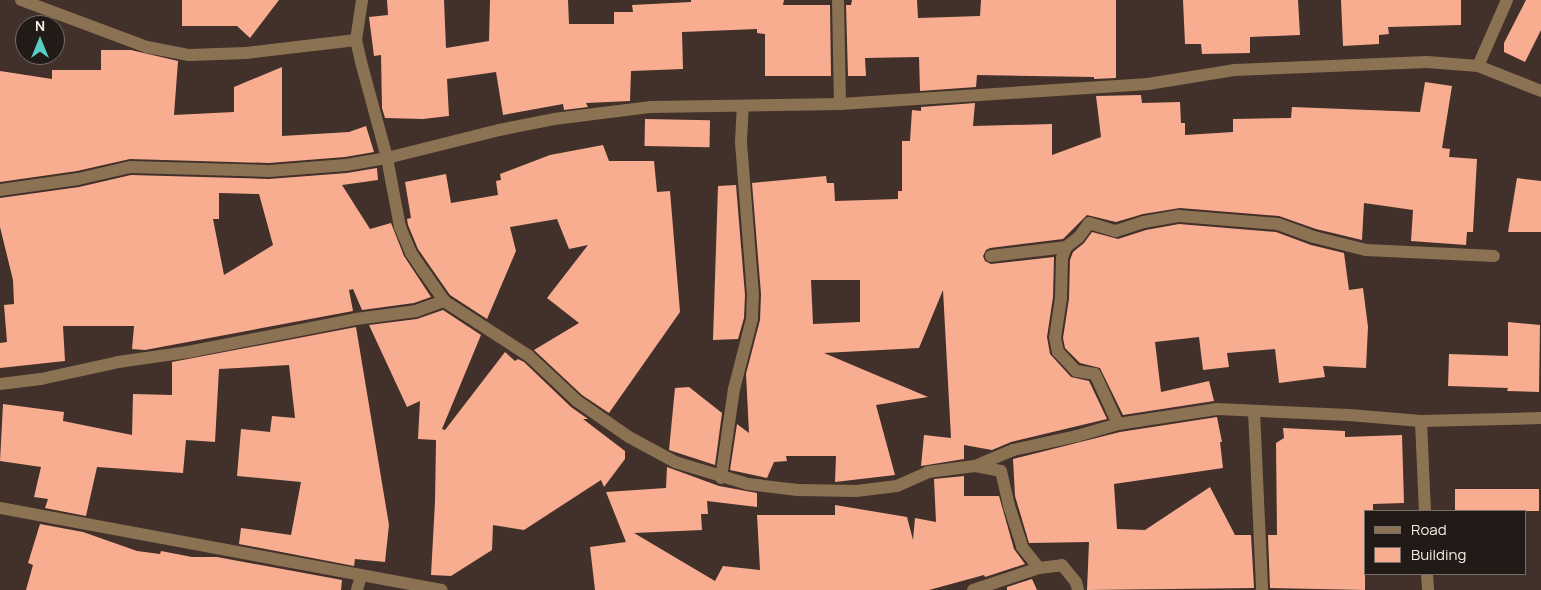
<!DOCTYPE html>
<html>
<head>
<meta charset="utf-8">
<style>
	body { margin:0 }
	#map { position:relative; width:1541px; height:590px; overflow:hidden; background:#42302a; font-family:Manrope,sans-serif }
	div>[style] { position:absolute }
	.building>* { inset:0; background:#f8ad90; transform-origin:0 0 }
	.minor>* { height:12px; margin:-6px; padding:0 6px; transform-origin:6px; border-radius:6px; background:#8b7253 }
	span { translate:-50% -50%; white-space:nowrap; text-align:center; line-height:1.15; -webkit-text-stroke:5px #221a17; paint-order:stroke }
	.legend { position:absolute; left:1364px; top:510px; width:162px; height:65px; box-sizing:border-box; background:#221a17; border:1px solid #776e6a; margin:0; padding:6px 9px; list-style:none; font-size:15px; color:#f6ebe6 }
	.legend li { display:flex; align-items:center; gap:10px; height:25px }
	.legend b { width:25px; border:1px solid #776e6a }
	.north { position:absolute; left:15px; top:15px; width:50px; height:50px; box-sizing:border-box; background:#221a17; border:1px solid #776e6a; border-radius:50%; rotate:0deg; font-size:14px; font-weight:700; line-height:20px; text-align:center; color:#f6ebe6 }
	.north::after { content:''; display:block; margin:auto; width:18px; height:22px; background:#56cec4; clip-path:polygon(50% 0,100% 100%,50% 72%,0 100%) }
</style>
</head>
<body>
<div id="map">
	<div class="building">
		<i style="clip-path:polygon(182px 0,279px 0,250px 38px,237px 26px,182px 26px)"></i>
		<i style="clip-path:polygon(387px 0,444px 0,446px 48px,489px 41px,490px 0,568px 0,569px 24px,614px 24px,614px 12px,633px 12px,632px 5px,691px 2px,691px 0,784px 0,783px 5px,830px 5px,831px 76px,765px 76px,765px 34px,757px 33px,757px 29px,682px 32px,683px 69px,631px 71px,630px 101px,586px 103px,588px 107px,564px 110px,563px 104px,503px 115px,496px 72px,447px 79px,449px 116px,423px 119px,385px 118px,382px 108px,381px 55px,374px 56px,369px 17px,388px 15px)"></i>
		<i style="clip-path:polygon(852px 0,917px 0,918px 18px,980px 16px,981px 0,1116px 0,1116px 78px,1094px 79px,1094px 77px,977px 75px,976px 87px,920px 91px,919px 57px,865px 58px,866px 76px,848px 76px,846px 5px,851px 5px)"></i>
		<i style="clip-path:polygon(1183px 0,1298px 0,1300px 35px,1250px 37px,1250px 53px,1202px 54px,1201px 44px,1185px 44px)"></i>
		<i style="clip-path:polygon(1341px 0,1461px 0,1461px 25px,1388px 27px,1389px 34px,1379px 35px,1379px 44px,1343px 46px)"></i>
		<i style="clip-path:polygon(1526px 0,1541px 0,1541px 30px,1525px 62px,1504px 52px,1504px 43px)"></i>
		<i style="clip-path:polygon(101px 50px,131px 50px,178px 61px,174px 115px,234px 112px,234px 87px,282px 67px,282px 136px,349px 132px,366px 126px,374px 152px,345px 157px,269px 163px,130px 159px,77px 171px,0 182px,0 71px,52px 79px,52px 70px,101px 70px)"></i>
		<i style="clip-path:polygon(evenodd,1425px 82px,1452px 86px,1442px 148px,1450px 149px,1449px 157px,1477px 159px,1473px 232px,1467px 232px,1466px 245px,1411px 241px,1413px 210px,1364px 203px,1362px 240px,1316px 229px,1279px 216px,1180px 208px,1143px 214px,1116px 222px,1087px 215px,1063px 239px,990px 248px,986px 250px,983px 256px,985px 261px,991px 264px,1054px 257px,1053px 297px,1047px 337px,1050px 354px,1071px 377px,1089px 381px,1107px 419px,1011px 442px,992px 450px,964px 445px,964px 459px,921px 466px,924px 435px,951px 438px,943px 290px,919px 348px,824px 353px,928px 397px,876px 405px,895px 475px,835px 482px,836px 456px,786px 456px,787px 461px,774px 462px,767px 478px,730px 470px,737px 424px,749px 433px,746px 374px,760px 320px,761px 294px,752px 183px,826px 176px,827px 183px,834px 183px,835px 201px,898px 199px,898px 191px,902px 191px,902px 141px,910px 141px,912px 110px,921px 111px,921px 107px,975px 103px,973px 126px,1052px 124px,1052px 155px,1101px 137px,1096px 96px,1141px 95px,1142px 103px,1180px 102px,1181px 123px,1185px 123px,1185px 135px,1233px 132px,1233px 119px,1291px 118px,1292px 107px,1420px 112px,1425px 82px,811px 280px,860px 280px,860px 322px,813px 324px,811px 280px)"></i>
		<i style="left:645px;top:119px;width:65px;height:27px;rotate:1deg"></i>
		<i style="clip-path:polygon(603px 145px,609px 161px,654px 161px,657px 192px,670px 191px,680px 312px,609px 413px,582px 395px,534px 350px,579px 323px,547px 298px,588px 245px,569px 249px,557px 219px,510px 227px,516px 251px,487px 319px,450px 295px,418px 249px,408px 225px,407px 219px,411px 218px,405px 182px,446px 174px,451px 203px,498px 195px,496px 181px,501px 180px,500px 174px,550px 155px)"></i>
		<i style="clip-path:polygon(evenodd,377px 168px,378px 180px,342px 185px,370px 229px,391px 223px,404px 256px,431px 297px,414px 303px,362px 310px,353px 289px,349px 290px,353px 311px,145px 350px,132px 349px,134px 326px,63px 326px,65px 361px,0 368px,0 343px,7px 342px,4px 305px,14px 304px,13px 280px,0 227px,0 198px,79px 187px,131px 175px,269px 179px,347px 173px,377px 168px,219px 193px,259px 194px,273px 245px,224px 275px,213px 219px,219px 219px,219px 193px)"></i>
		<i style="clip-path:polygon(1517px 178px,1541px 181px,1541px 232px,1508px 232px)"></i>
		<i style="clip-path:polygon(736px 185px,745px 295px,744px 318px,738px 339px,713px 340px,718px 186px)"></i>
		<i style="clip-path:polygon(1179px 224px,1276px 232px,1311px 245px,1344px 253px,1349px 290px,1363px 288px,1368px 327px,1366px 368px,1323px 366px,1325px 377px,1279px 383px,1275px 349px,1227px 353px,1229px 367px,1203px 370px,1199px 337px,1155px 342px,1161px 392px,1209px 381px,1214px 401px,1123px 415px,1100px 368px,1080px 363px,1065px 348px,1063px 338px,1069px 299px,1070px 260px,1073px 252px,1084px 243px,1092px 232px,1118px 239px,1146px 230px)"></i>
		<i style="clip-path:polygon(443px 310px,481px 335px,442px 429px,445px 430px,505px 352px,515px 361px,518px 359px,524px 362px,571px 407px,588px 419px,583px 419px,625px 451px,625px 459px,604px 487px,601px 480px,524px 530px,493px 525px,492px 550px,451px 576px,431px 575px,435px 502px,436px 440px,418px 439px,420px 401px,407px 407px,369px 325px,417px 319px)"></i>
		<i style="clip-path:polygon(1508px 322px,1540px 325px,1539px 392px,1507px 391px,1508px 388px,1448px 386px,1449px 354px,1508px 356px)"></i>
		<i style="clip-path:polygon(356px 327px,389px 525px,385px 562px,355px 559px,354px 566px,239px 544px,241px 528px,291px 535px,301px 482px,237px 476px,241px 429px,270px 432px,272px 416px,295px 418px,289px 365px,219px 369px,215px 442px,186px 440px,183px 473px,97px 467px,86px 516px,45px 508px,48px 499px,34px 497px,41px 467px,0 461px,3px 404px,64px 412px,63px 421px,132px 435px,133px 394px,172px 395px,172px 362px)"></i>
		<i style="clip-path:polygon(689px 387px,722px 413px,715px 465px,669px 450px,675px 388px)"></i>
		<i style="clip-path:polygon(1217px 417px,1222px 442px,1220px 442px,1223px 468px,1114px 484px,1117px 529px,1145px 530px,1210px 487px,1235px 535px,1251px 535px,1254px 588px,1087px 590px,1089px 542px,1029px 543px,1015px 496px,1013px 459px,1120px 432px)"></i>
		<i style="clip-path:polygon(1283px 428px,1345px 431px,1345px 437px,1402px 435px,1404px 503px,1373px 504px,1373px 511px,1365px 511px,1365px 590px,1270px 588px,1268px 535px,1277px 535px,1276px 443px,1284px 438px)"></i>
		<i style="clip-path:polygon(667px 467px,719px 486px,757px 493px,757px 507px,707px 501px,708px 514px,701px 514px,702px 530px,634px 533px,715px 581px,723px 566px,760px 570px,757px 515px,835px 515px,835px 505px,907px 517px,913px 540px,915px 518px,936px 522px,934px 479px,964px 476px,964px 496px,999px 496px,1014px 549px,1025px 564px,985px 577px,984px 575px,929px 590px,595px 590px,590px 547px,626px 542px,606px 492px,666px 488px)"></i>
		<i style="left:1539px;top:489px;width:22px;height:84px;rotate:90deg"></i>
		<i style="clip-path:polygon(40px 524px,83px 532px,137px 551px,160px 554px,161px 551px,192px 557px,217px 557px,342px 580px,341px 590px,26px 590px,33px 565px,28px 563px)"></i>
		<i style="clip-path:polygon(1032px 579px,1037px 590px,1007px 590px,1007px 587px)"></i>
	</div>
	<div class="minor">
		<i style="left:21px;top:0;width:134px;rotate:20.5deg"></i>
		<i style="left:147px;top:47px;width:43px;rotate:10.8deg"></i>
		<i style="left:189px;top:55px;width:57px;rotate:-2deg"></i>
		<i style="left:246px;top:53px;width:111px;rotate:-6.7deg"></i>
		<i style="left:362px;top:0;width:40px;rotate:98.5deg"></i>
		<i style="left:356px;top:40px;width:23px;rotate:77deg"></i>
		<i style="left:361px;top:62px;width:99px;rotate:74.8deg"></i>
		<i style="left:387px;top:158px;width:70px;rotate:79.3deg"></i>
		<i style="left:400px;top:227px;width:28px;rotate:67deg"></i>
		<i style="left:411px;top:253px;width:23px;rotate:56deg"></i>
		<i style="left:424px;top:272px;width:35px;rotate:55deg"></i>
		<i style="left:444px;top:301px;width:101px;rotate:32.9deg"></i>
		<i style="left:529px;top:356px;width:66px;rotate:43.2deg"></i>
		<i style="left:577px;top:401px;width:63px;rotate:34.7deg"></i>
		<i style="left:629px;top:437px;width:52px;rotate:28.5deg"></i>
		<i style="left:675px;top:462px;width:76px;rotate:16.8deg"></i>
		<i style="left:748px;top:484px;width:50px;rotate:6.8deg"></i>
		<i style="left:798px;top:490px;width:58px;rotate:1deg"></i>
		<i style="left:856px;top:491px;width:41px;rotate:-7deg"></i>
		<i style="left:897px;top:486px;width:34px;rotate:-24deg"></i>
		<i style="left:928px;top:472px;width:47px;rotate:-7.3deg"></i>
		<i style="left:975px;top:466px;width:41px;rotate:-22.8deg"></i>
		<i style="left:1013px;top:450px;width:66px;rotate:-12.3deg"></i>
		<i style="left:1077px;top:436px;width:43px;rotate:-16.3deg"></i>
		<i style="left:1118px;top:424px;width:100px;rotate:-8.6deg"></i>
		<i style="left:1217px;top:409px;width:132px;rotate:2.6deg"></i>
		<i style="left:1349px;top:415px;width:72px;rotate:4.8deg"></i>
		<i style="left:1421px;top:421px;width:120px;rotate:-1.4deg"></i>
		<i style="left:838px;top:0;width:104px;rotate:88.9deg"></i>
		<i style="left:1478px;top:66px;width:72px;rotate:-66.3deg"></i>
		<i style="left:0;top:190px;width:79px;rotate:-8deg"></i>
		<i style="left:78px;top:179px;width:53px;rotate:-13deg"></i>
		<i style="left:130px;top:167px;width:139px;rotate:1.6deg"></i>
		<i style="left:269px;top:171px;width:77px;rotate:-4.5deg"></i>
		<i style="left:346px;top:165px;width:42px;rotate:-9.7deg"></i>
		<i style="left:387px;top:158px;width:115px;rotate:-14deg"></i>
		<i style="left:499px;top:130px;width:56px;rotate:-11.3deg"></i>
		<i style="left:554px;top:119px;width:98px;rotate:-7.1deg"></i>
		<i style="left:651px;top:107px;width:189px;rotate:-0.9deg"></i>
		<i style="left:840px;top:104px;width:309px;rotate:-3.7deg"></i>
		<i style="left:1148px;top:84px;width:87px;rotate:-9.2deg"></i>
		<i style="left:1234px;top:70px;width:193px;rotate:-2.4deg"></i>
		<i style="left:1427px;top:62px;width:51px;rotate:4.5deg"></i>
		<i style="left:1478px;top:66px;width:68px;rotate:21.6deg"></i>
		<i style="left:991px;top:256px;width:76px;rotate:-6.8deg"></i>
		<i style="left:0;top:384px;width:41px;rotate:-7deg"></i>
		<i style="left:41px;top:379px;width:79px;rotate:-12.4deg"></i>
		<i style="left:118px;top:362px;width:71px;rotate:-8.1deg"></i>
		<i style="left:188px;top:352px;width:171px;rotate:-11.1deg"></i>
		<i style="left:356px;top:319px;width:61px;rotate:-7.6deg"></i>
		<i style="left:416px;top:311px;width:30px;rotate:-20deg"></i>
		<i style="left:1254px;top:411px;width:179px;rotate:87.4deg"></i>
		<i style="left:1421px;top:421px;width:90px;rotate:87.5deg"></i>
		<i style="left:1118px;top:424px;width:55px;rotate:-114.7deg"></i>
		<i style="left:1095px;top:374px;width:19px;rotate:-171deg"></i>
		<i style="left:1076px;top:371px;width:26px;rotate:-133deg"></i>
		<i style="left:1058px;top:352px;width:14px;rotate:-102deg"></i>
		<i style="left:1055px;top:338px;width:40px;rotate:-81.5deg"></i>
		<i style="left:1061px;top:298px;width:40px;rotate:-88.6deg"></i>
		<i style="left:1062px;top:258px;width:12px;rotate:-70deg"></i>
		<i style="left:1066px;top:247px;width:16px;rotate:-38deg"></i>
		<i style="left:1079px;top:237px;width:17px;rotate:-54deg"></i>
		<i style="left:1089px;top:223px;width:28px;rotate:17deg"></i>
		<i style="left:1116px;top:231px;width:29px;rotate:-18deg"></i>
		<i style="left:1144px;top:222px;width:36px;rotate:-10deg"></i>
		<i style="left:1179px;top:216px;width:99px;rotate:4.6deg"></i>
		<i style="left:1278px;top:224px;width:38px;rotate:20deg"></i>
		<i style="left:1314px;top:237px;width:54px;rotate:14deg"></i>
		<i style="left:1366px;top:250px;width:128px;rotate:2.7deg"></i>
		<i style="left:975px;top:466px;width:26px;rotate:11deg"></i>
		<i style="left:1001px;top:471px;width:39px;rotate:77deg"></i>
		<i style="left:1010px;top:509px;width:40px;rotate:72deg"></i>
		<i style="left:1022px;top:547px;width:27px;rotate:51deg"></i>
		<i style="left:1039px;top:568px;width:23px;rotate:-7deg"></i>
		<i style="left:1062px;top:565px;width:22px;rotate:51deg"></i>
		<i style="left:1076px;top:582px;width:8px;rotate:76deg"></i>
		<i style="left:721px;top:478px;width:90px;rotate:-81.7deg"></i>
		<i style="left:734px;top:389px;width:72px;rotate:-75.6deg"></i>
		<i style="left:752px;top:319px;width:24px;rotate:-88deg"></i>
		<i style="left:753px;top:295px;width:154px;rotate:-94.5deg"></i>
		<i style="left:741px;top:141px;width:34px;rotate:-87deg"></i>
		<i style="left:0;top:508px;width:449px;rotate:10.5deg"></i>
		<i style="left:1427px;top:574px;width:16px;rotate:86deg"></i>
		<i style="left:357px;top:590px;width:15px;rotate:-74deg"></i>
		<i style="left:973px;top:590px;width:70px;rotate:-18.4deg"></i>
	</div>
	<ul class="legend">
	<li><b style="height:6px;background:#8b7253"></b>Road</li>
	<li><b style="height:14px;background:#f8ad90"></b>Building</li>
	</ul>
	<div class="north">N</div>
</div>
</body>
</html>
